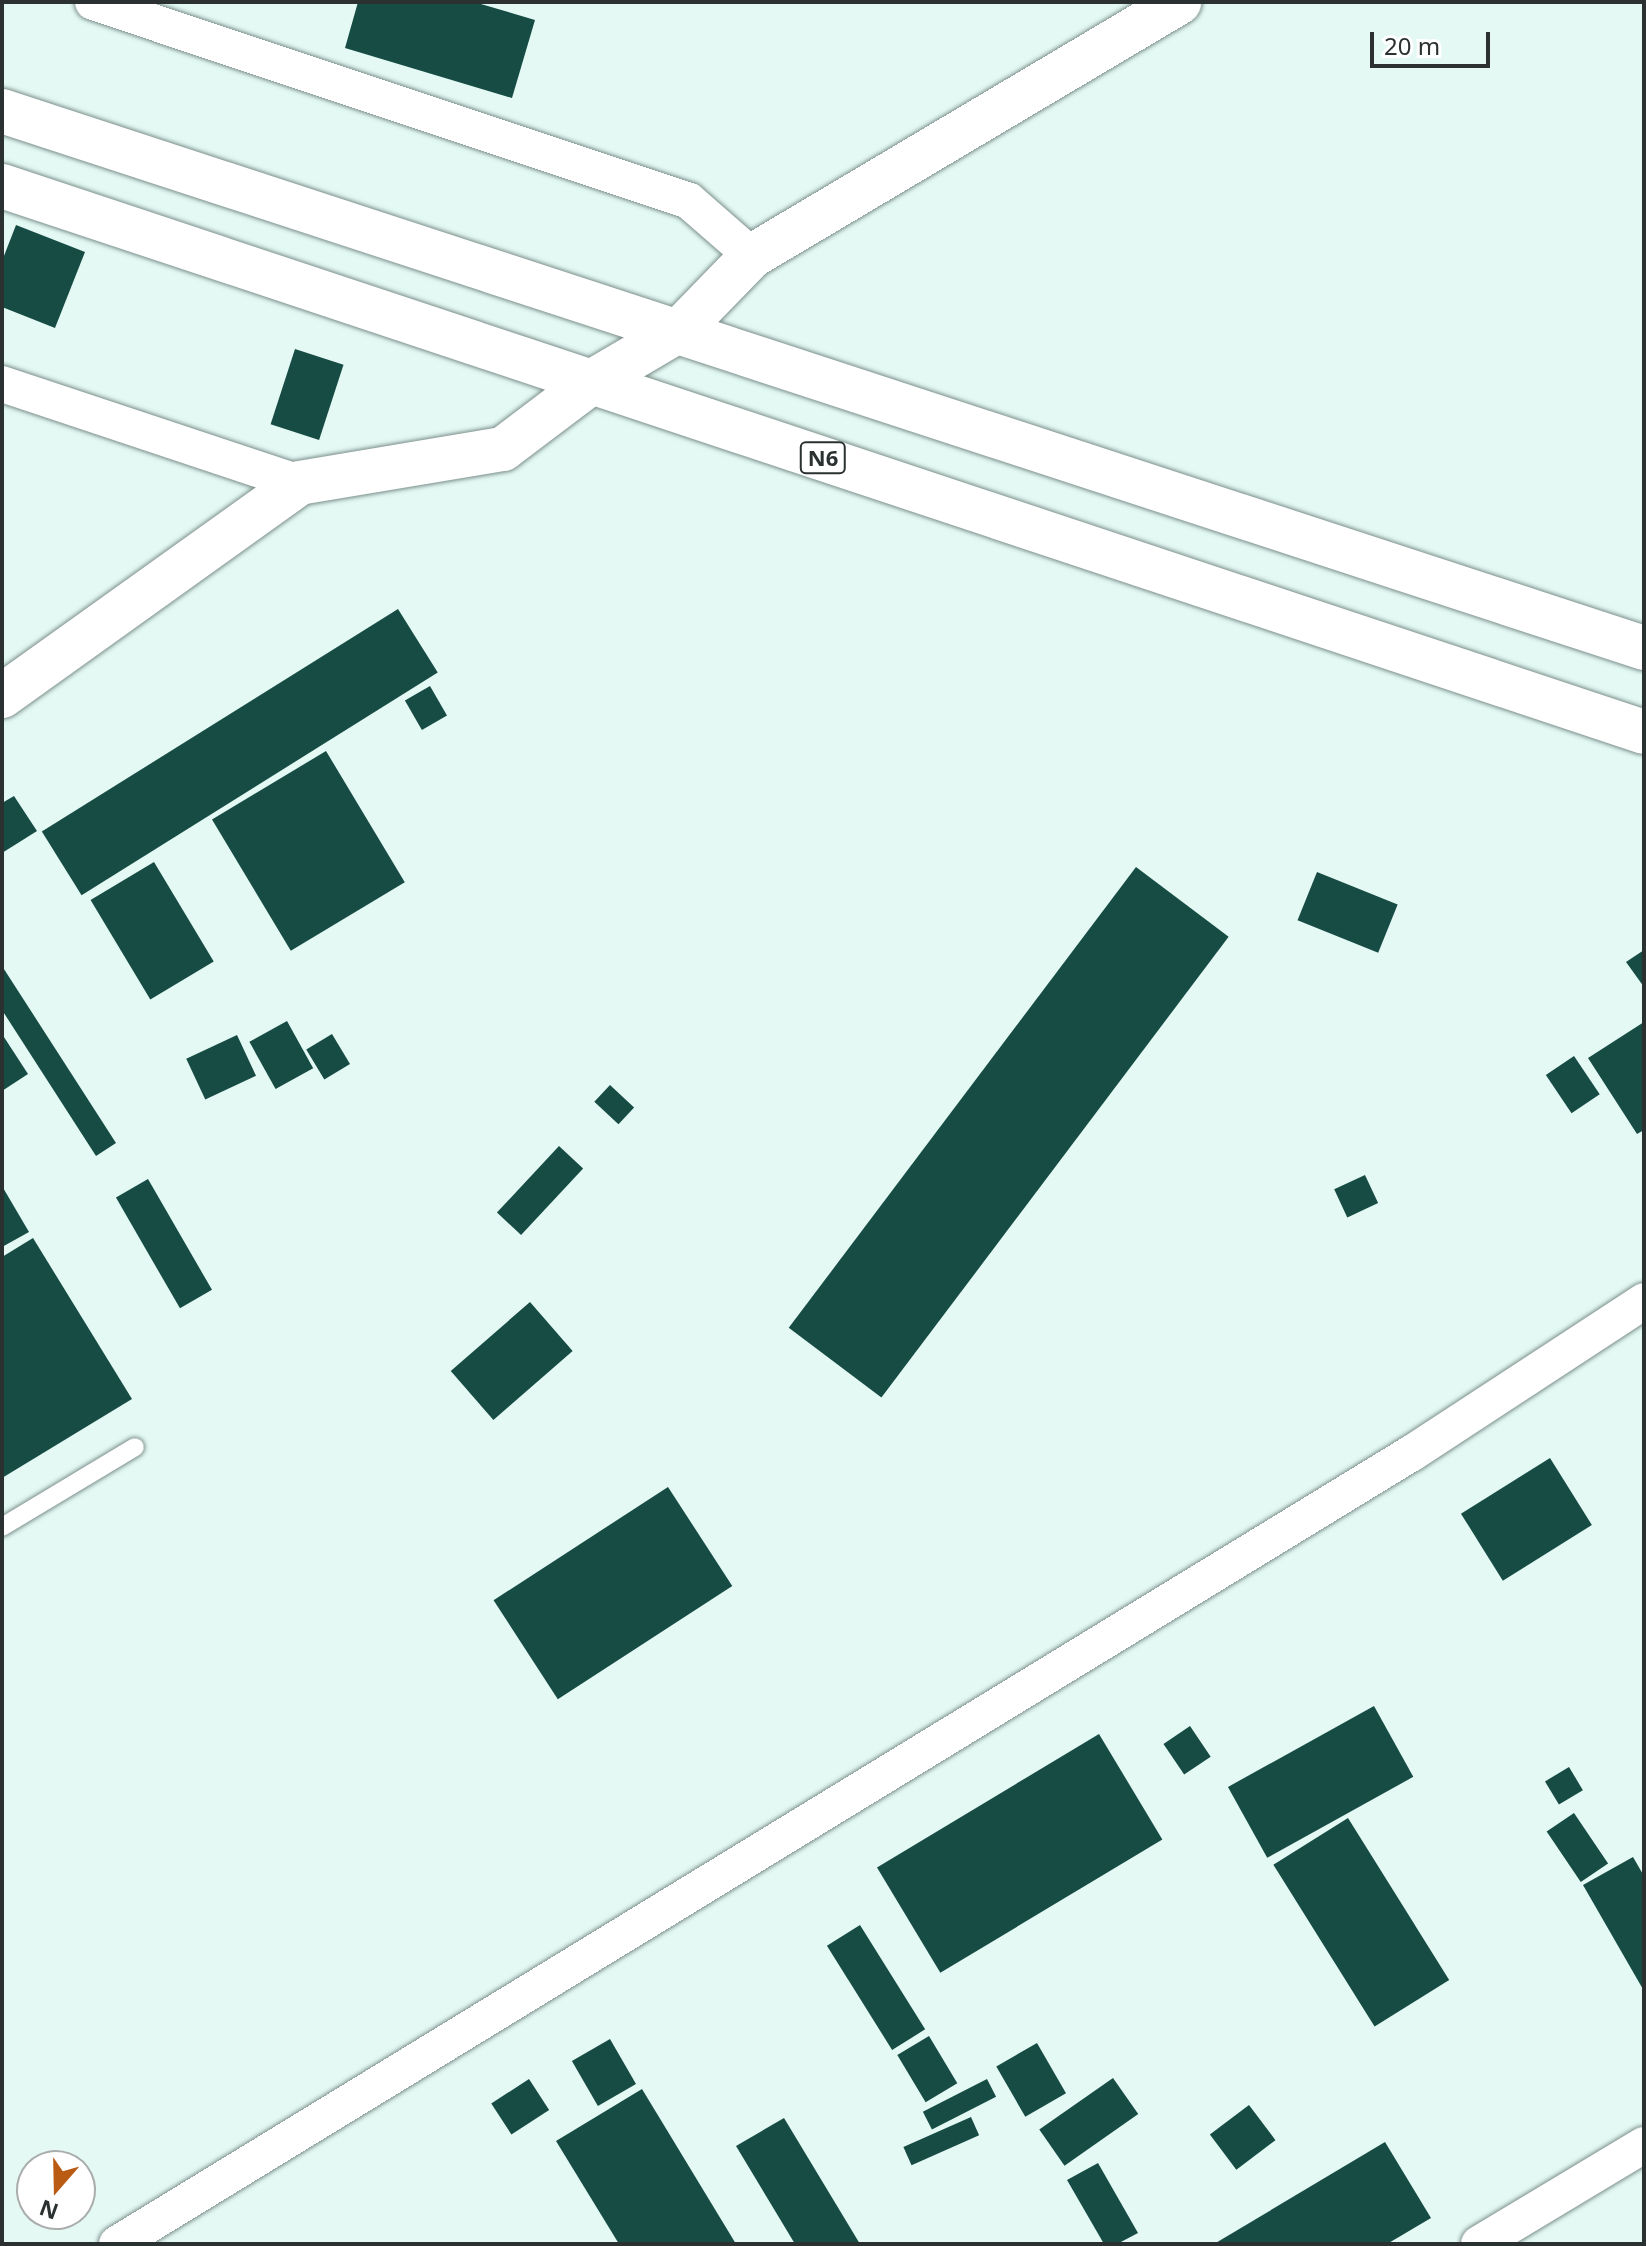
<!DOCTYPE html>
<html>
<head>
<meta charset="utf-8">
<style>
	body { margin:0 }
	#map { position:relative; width:1646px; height:2246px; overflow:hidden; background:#e4f9f4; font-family:"Noto Sans",sans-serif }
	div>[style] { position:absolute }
	.building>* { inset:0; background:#174c45; transform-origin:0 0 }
	.roads { filter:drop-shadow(0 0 2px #7c8f8b) drop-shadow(0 0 2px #7c8f8b) }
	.lane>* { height:18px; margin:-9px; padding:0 9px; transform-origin:9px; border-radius:9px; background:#fff }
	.street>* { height:36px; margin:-18px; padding:0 18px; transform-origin:18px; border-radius:18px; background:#fff }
	.secondary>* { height:44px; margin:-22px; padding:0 22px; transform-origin:22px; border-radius:22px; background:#fff }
	.highway>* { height:44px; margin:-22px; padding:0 22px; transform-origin:22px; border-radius:22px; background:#fff }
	span { translate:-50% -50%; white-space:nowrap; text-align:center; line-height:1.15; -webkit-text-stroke:8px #fff; paint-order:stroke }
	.shield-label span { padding:2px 6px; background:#fff; border:2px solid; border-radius:6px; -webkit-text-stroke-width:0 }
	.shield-label { font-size:22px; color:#2a3130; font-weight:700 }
	.frame { position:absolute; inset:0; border:4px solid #2a3130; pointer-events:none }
	.north { position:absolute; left:16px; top:2150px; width:80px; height:80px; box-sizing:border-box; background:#fff; border:2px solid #aaadac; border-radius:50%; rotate:200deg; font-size:22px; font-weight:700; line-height:32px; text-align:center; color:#2a3130 }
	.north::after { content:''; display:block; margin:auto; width:28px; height:36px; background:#ba5b14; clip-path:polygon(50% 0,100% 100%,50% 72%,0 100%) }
	.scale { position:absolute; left:1370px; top:32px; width:120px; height:36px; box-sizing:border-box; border:4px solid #2a3130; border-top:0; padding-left:10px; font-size:24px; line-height:28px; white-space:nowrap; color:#2a3130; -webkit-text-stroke:6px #fff; paint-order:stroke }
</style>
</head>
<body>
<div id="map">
	<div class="building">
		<i style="clip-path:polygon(358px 2px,474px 2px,535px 20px,512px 98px,345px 48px)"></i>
		<i style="clip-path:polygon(16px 225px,85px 252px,55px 328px,2px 307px,2px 261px)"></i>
		<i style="left:295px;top:349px;width:51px;height:79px;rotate:18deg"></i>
		<i style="left:398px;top:609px;width:75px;height:420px;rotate:58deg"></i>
		<i style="left:430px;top:686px;width:34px;height:29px;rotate:60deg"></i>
		<i style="left:326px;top:751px;width:153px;height:133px;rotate:59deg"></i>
		<i style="clip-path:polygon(14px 796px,37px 831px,2px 853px,2px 803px)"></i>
		<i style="left:154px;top:862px;width:116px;height:74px;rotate:59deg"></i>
		<i style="left:1136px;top:867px;width:116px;height:577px;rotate:37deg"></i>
		<i style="left:1317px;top:872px;width:87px;height:52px;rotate:22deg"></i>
		<i style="clip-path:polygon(1644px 950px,1644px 987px,1626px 962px)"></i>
		<i style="clip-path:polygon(2px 966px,116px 1143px,96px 1156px,2px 1010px)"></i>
		<i style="left:287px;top:1021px;width:54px;height:43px;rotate:61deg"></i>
		<i style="clip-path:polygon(1644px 1022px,1644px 1130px,1637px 1134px,1588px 1058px)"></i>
		<i style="clip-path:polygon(2px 1034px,28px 1074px,2px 1091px)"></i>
		<i style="left:332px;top:1034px;width:35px;height:30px;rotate:59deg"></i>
		<i style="left:237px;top:1035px;width:45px;height:56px;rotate:65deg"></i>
		<i style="left:1574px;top:1056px;width:46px;height:34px;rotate:56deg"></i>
		<i style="left:610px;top:1085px;width:33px;height:23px;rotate:43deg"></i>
		<i style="left:559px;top:1146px;width:33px;height:91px;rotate:43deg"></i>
		<i style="left:1365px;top:1175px;width:31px;height:34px;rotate:65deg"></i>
		<i style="left:148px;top:1179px;width:128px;height:37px;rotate:60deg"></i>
		<i style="clip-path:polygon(2px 1186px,29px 1232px,2px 1247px)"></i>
		<i style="clip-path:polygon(33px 1238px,132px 1399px,2px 1478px,2px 1257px)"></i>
		<i style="left:530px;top:1302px;width:65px;height:105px;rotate:49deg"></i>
		<i style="left:1550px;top:1458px;width:79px;height:105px;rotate:58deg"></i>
		<i style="left:668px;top:1487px;width:118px;height:208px;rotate:57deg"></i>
		<i style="left:1374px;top:1706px;width:81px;height:167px;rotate:61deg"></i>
		<i style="left:1190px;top:1726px;width:37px;height:32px;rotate:56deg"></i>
		<i style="left:1099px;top:1734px;width:123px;height:259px;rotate:59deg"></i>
		<i style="left:1569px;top:1767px;width:27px;height:28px;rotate:59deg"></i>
		<i style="left:1574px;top:1813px;width:61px;height:33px;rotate:56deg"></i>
		<i style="left:1348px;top:1818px;width:191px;height:88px;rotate:58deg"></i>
		<i style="clip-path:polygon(1633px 1857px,1644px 1876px,1644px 1991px,1583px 1885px)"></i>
		<i style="left:860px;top:1925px;width:123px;height:39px;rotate:58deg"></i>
		<i style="left:929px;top:2036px;width:55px;height:37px;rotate:59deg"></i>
		<i style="left:610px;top:2039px;width:52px;height:44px;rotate:60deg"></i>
		<i style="left:1037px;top:2043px;width:58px;height:47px;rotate:60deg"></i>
		<i style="left:1113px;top:2078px;width:44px;height:90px;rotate:55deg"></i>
		<i style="left:529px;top:2079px;width:37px;height:45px;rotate:57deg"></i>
		<i style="left:987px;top:2079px;width:20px;height:72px;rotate:63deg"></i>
		<i style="clip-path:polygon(642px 2089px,736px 2244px,619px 2244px,556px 2141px)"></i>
		<i style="left:1249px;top:2105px;width:44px;height:49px;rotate:53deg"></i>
		<i style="left:971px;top:2117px;width:20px;height:74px;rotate:66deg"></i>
		<i style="clip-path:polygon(784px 2118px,860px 2244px,795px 2244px,736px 2146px)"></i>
		<i style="clip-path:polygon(1385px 2142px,1431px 2218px,1387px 2244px,1214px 2244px)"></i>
		<i style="clip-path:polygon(1098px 2163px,1138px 2233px,1117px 2244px,1104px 2244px,1067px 2180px)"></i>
	</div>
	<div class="roads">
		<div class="lane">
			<i style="left:2px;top:1527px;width:155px;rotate:-31deg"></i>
		</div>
		<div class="street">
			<i style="left:93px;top:2px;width:628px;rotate:18.46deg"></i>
			<i style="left:689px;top:201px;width:84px;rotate:41.1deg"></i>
			<i style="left:2px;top:384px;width:313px;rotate:18.4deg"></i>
			<i style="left:117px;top:2244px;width:1517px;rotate:-31.42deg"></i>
			<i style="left:1412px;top:1453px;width:277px;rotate:-33.2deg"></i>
			<i style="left:1479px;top:2244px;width:192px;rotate:-31deg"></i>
		</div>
		<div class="secondary">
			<i style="left:2px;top:696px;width:365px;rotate:-35.6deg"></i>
			<i style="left:299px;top:483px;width:207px;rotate:-9.5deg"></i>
			<i style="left:503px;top:449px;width:113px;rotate:-37.1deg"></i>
			<i style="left:593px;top:381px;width:101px;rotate:-30.4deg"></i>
			<i style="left:680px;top:330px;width:103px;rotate:-45.8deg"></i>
			<i style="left:752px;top:256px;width:497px;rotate:-30.7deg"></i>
		</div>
		<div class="highway">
			<i style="left:2px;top:111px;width:1728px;rotate:18.11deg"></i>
			<i style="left:2px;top:186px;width:1730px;rotate:18.39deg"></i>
		</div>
	</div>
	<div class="shield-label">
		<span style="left:823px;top:458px">N6</span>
	</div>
	<div class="frame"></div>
	<div class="north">N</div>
	<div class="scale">20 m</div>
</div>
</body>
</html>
